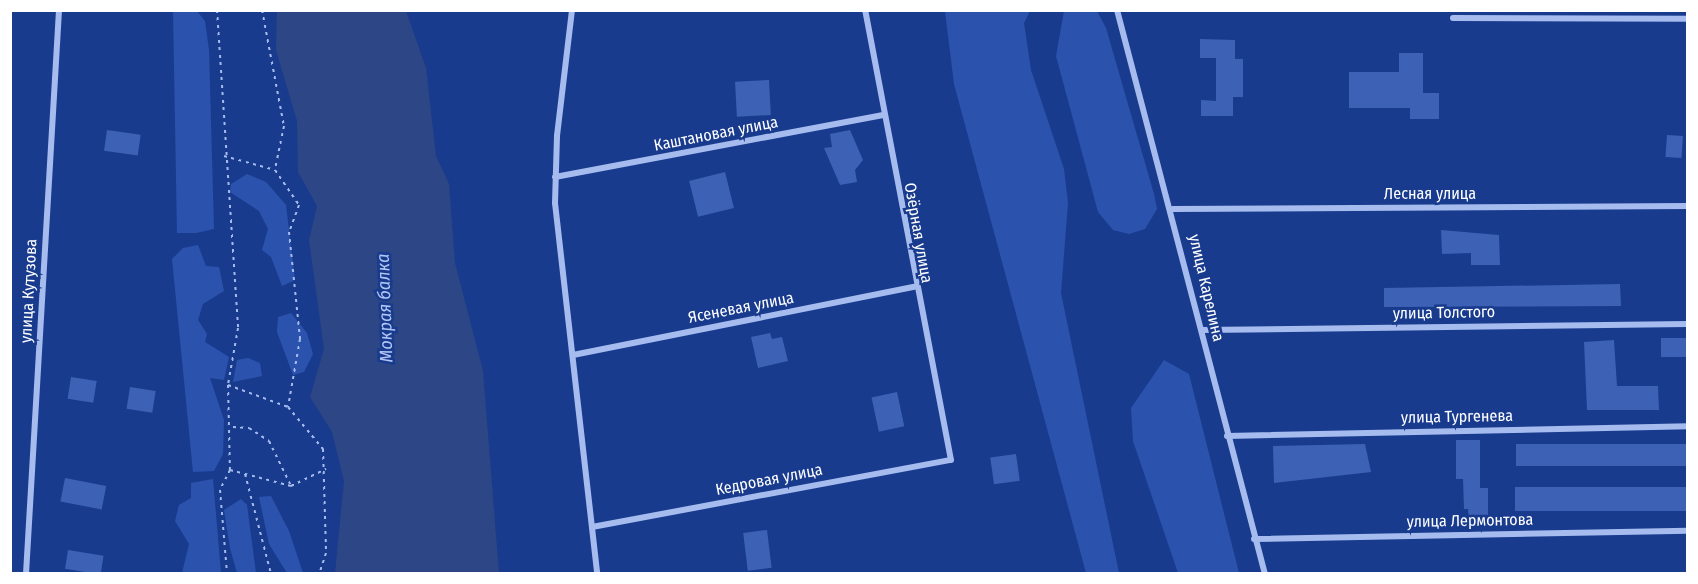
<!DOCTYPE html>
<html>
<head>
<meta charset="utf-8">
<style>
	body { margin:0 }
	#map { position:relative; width:1698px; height:584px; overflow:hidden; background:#193b8e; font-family:"Fira Sans Condensed",sans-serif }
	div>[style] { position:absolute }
	.green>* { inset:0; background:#2b53ad }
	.water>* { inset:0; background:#2d4685 }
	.building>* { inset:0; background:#3d61b5; transform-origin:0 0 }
	.path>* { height:2px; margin-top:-1px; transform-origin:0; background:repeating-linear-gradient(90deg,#a6bcef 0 3px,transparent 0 7.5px) }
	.minor>* { height:6px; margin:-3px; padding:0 3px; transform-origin:3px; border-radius:3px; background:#a6bcef }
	span { translate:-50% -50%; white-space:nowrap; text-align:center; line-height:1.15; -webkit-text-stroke:5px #193b8e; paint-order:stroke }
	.street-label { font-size:16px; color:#fff }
	.water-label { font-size:18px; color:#b2c7f6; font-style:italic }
	.frame { position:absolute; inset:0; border:12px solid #fff; pointer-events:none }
</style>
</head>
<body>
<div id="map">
	<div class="green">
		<i style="clip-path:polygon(173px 11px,197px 11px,205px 21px,209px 50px,214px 229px,196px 233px,177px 233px)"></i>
		<i style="clip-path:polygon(945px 11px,1030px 11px,1024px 23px,1031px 70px,1064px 169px,1068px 203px,1061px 293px,1119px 573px,1086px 573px,954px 84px)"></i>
		<i style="clip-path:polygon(1064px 11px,1097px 11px,1106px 28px,1154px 194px,1157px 209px,1145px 229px,1129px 234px,1113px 230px,1098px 212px,1056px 56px)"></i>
		<i style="clip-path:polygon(247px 174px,266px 182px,286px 205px,295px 280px,282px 286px,271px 257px,262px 250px,268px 229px,259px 211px,230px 192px,231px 184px)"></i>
		<i style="clip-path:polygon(198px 245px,206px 266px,219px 267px,224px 291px,203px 304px,198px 320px,207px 334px,205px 342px,229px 357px,224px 380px,210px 378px,224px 420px,223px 454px,214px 471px,193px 472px,172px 259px,183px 248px)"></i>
		<i style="clip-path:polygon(291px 313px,307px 333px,313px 354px,304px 372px,293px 375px,277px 332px,278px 317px)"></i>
		<i style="clip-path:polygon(248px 358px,260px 363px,262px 376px,233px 382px,237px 360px)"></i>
		<i style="clip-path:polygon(1164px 360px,1189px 374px,1239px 573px,1178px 573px,1133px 441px,1131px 408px)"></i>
		<i style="clip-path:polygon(213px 479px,221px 573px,182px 573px,189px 544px,175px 521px,179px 505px,191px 498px,191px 483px)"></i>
		<i style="clip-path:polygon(271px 496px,289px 531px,303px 573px,287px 573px,269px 544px,259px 497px)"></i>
		<i style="clip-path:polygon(241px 499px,247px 505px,256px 573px,237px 573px,230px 548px,224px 510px)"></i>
	</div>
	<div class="water">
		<i style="clip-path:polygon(277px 11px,406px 11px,426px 68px,436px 156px,449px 184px,455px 263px,483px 371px,499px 573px,335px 573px,344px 481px,332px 432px,310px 397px,324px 349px,309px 240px,317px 206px,298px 172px,297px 121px,276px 50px)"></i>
	</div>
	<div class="building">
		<i style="clip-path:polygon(1200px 39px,1235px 40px,1235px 59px,1243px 59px,1243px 97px,1233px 97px,1233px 116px,1201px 116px,1201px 100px,1216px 101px,1216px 58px,1200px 58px)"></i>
		<i style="clip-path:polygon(1399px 53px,1423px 53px,1423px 93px,1439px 93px,1439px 119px,1410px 119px,1410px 108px,1349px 108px,1349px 72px,1399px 72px)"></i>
		<i style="left:769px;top:80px;width:35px;height:34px;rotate:87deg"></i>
		<i style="left:107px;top:130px;width:34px;height:21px;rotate:8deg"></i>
		<i style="clip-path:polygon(850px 130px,863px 160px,855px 170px,857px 182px,840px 185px,824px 148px,832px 147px,830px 134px)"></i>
		<i style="left:1667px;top:135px;width:16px;height:22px;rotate:4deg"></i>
		<i style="left:725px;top:172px;width:37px;height:37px;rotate:76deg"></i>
		<i style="clip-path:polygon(1441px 230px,1499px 235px,1500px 265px,1471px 265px,1471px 253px,1442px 254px)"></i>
		<i style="clip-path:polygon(1620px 284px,1621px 306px,1384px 307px,1384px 288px)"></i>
		<i style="clip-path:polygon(770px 333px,772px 339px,782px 337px,788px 361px,758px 368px,751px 337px)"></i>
		<i style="left:1688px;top:338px;width:19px;height:27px;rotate:90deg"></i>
		<i style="clip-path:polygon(1614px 340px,1617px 386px,1658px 386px,1659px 410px,1587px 410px,1584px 342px)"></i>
		<i style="left:71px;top:377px;width:26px;height:22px;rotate:9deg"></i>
		<i style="left:130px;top:387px;width:26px;height:22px;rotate:9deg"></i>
		<i style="left:897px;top:392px;width:35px;height:26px;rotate:78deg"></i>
		<i style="clip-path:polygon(1456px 440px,1480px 440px,1480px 488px,1488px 488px,1488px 521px,1469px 521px,1468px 509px,1464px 509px,1463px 479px,1456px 479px)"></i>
		<i style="clip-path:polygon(1365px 444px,1371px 472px,1274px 483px,1273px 446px)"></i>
		<i style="left:1688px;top:444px;width:22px;height:172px;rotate:90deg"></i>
		<i style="left:1016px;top:454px;width:27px;height:26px;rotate:82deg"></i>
		<i style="left:65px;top:478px;width:42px;height:24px;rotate:11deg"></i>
		<i style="left:1688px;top:487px;width:24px;height:173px;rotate:90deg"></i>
		<i style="left:767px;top:530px;width:38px;height:24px;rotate:83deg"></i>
		<i style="left:68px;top:550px;width:36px;height:19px;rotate:9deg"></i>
	</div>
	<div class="path">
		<i style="left:217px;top:10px;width:319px;rotate:86.2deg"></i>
		<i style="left:238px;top:328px;width:58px;rotate:100deg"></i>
		<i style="left:228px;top:385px;width:85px;rotate:88.7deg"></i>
		<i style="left:230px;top:470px;width:22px;rotate:117deg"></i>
		<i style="left:220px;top:490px;width:84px;rotate:85.2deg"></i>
		<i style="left:262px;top:10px;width:118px;rotate:79.3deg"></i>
		<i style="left:284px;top:126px;width:44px;rotate:101.8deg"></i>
		<i style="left:224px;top:156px;width:53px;rotate:15.4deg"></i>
		<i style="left:275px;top:170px;width:42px;rotate:55.6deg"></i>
		<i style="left:299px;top:205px;width:29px;rotate:110deg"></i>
		<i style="left:289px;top:232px;width:108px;rotate:84.1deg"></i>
		<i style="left:300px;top:339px;width:69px;rotate:100deg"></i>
		<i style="left:228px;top:385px;width:64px;rotate:20.1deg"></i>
		<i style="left:288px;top:407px;width:55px;rotate:50.2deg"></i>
		<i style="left:323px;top:449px;width:104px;rotate:88.3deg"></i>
		<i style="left:326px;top:553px;width:22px;rotate:108deg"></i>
		<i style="left:233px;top:427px;width:16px;rotate:4deg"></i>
		<i style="left:249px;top:428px;width:24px;rotate:33deg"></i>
		<i style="left:269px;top:441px;width:50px;rotate:63.9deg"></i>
		<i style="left:230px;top:470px;width:63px;rotate:14.7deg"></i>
		<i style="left:291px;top:486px;width:39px;rotate:-26deg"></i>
		<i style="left:245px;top:474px;width:103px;rotate:75.4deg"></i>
	</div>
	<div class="minor">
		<i style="left:572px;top:10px;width:127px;rotate:96.8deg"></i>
		<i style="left:557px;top:136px;width:67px;rotate:91.7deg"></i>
		<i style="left:555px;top:203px;width:373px;rotate:83.5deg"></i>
		<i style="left:1117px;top:10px;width:583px;rotate:75.3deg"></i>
		<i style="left:1453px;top:18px;width:235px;rotate:0.2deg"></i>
		<i style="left:555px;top:177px;width:334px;rotate:-10.7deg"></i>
		<i style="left:1173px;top:209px;width:515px;rotate:-0.33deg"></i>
		<i style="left:1202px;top:330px;width:486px;rotate:-0.7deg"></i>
		<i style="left:573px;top:355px;width:348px;rotate:-11.3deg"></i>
		<i style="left:1227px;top:436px;width:461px;rotate:-1.2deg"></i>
		<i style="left:592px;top:527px;width:365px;rotate:-10.6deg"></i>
		<i style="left:951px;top:460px;width:458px;rotate:-100.8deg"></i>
		<i style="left:1254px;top:539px;width:434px;rotate:-1.1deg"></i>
		<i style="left:26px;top:574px;width:565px;rotate:-86.65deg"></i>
	</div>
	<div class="street-label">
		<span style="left:716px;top:134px;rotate:-11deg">Каштановая улица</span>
		<span style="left:1430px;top:194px">Лесная улица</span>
		<span style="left:918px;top:233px;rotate:80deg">Озёрная улица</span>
		<span style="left:1206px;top:288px;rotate:77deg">улица Карелина</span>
		<span style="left:29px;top:291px;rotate:-87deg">улица Кутузова</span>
		<span style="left:741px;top:308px;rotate:-11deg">Ясеневая улица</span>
		<span style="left:1444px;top:313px;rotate:-1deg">улица Толстого</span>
		<span style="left:1457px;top:417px;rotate:-1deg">улица Тургенева</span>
		<span style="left:769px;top:480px;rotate:-11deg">Кедровая улица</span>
		<span style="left:1470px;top:521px;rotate:-1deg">улица Лермонтова</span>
	</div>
	<div class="water-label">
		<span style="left:385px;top:308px;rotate:-92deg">Мокрая балка</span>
	</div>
	<div class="frame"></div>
</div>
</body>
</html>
